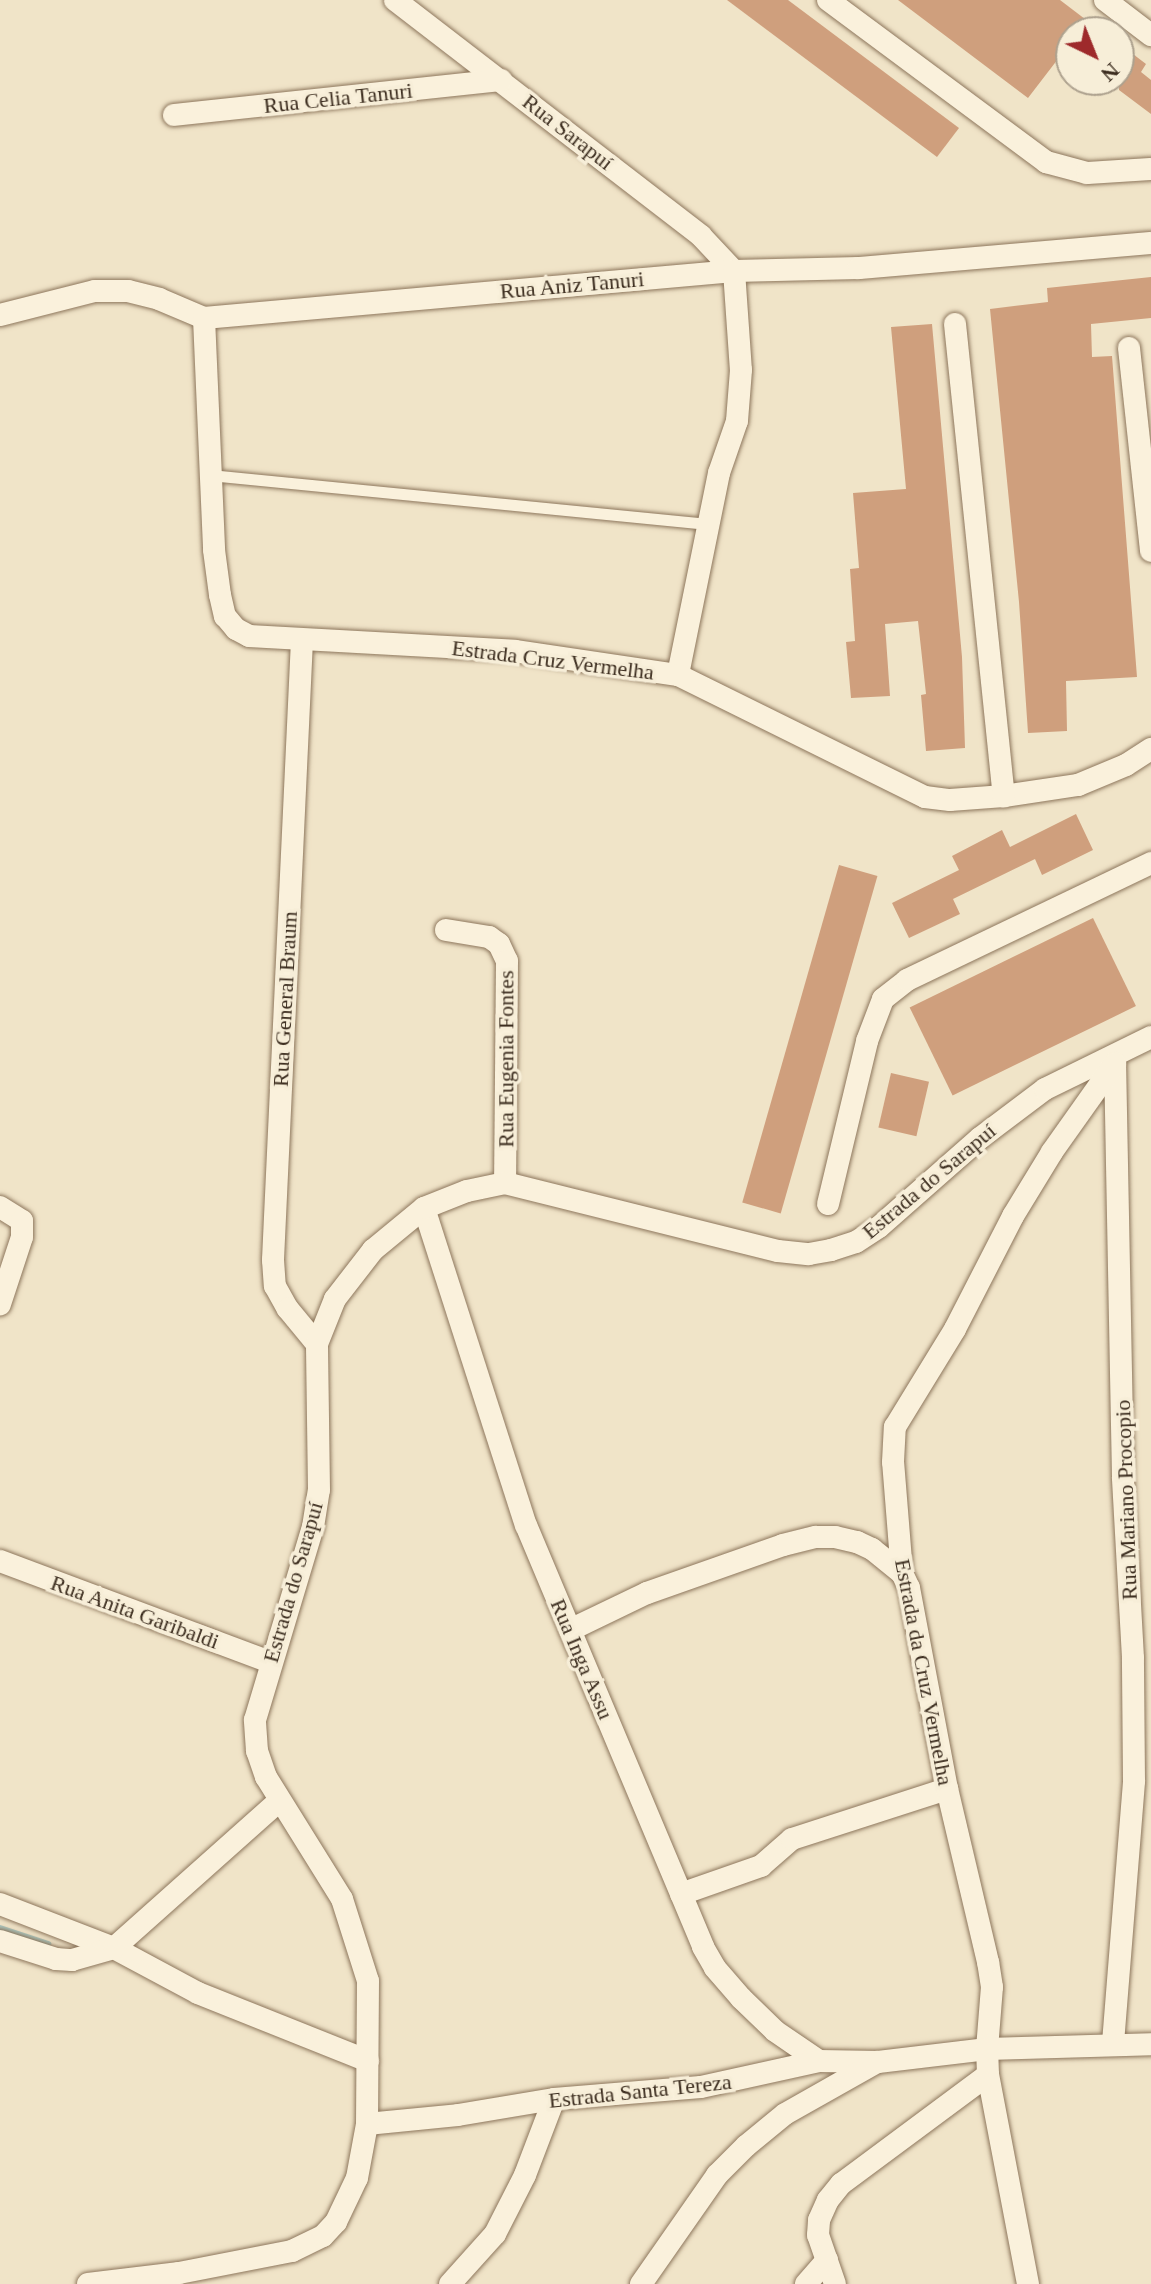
<!DOCTYPE html>
<html>
<head>
<meta charset="utf-8">
<style>
	body { margin:0 }
	#map { position:relative; width:1151px; height:2284px; overflow:hidden; background:#f0e4c8; font-family:Georgia,serif }
	div>[style] { position:absolute }
	.stream>* { height:6px; margin:-3px; padding:0 3px; transform-origin:3px; border-radius:3px; background:#a9c4bc }
	.building>* { inset:0; background:#cf9f7d; transform-origin:0 0 }
	.roads { filter:drop-shadow(0 0 2px #8d765c) drop-shadow(0 0 2px #8d765c) }
	.service>* { height:11px; margin:-5.5px; padding:0 5.5px; transform-origin:5.5px; border-radius:5.5px; background:#faf1dc }
	.minor>* { height:22px; margin:-11px; padding:0 11px; transform-origin:11px; border-radius:11px; background:#faf1dc }
	span { translate:-50% -50%; white-space:nowrap; text-align:center; line-height:1.15; -webkit-text-stroke:7px #f7eed8; paint-order:stroke }
	.street-label { font-size:22px; color:#3d2e20 }
	.north { position:absolute; left:1055px; top:16px; width:80px; height:80px; box-sizing:border-box; background:#f7eed8; border:2px solid #ada18e; border-radius:50%; rotate:137deg; font-size:22px; font-weight:700; line-height:32px; text-align:center; color:#3d2e20 }
	.north::after { content:''; display:block; margin:auto; width:28px; height:36px; background:#9e2a2b; clip-path:polygon(50% 0,100% 100%,50% 72%,0 100%) }
</style>
</head>
<body>
<div id="map">
	<div class="stream">
		<i style="left:0;top:1928px;width:51px;rotate:18.4deg"></i>
	</div>
	<div class="building">
		<i style="clip-path:polygon(727px 0,788px 0,959px 128px,937px 157px)"></i>
		<i style="clip-path:polygon(898px 0,1060px 0,1102px 32px,1071px 32px,1071px 42px,1028px 98px)"></i>
		<i style="clip-path:polygon(1129px 51px,1146px 64px,1141px 72px,1151px 80px,1151px 114px,1119px 90px,1119px 64px)"></i>
		<i style="clip-path:polygon(1151px 277px,1151px 318px,1091px 324px,1092px 357px,1112px 356px,1137px 677px,1066px 681px,1067px 731px,1028px 733px,1019px 602px,990px 309px,1048px 302px,1047px 288px)"></i>
		<i style="clip-path:polygon(932px 324px,962px 657px,965px 748px,926px 751px,921px 695px,926px 694px,918px 621px,885px 624px,890px 696px,851px 698px,846px 642px,855px 641px,850px 569px,859px 568px,853px 493px,906px 489px,891px 327px)"></i>
		<i style="clip-path:polygon(1076px 814px,1093px 850px,1042px 875px,1035px 859px,953px 899px,960px 914px,909px 938px,892px 903px,959px 870px,952px 856px,1002px 830px,1010px 847px)"></i>
		<i style="left:839px;top:865px;width:40px;height:351px;rotate:16deg"></i>
		<i style="left:1093px;top:918px;width:98px;height:204px;rotate:64deg"></i>
		<i style="left:891px;top:1073px;width:39px;height:56px;rotate:13deg"></i>
	</div>
	<div class="roads">
		<div class="service">
			<i style="left:210px;top:475px;width:500px;rotate:5.62deg"></i>
		</div>
		<div class="minor">
			<i style="left:395px;top:0;width:386px;rotate:37.6deg"></i>
			<i style="left:701px;top:236px;width:48px;rotate:46.7deg"></i>
			<i style="left:734px;top:271px;width:99px;rotate:86deg"></i>
			<i style="left:741px;top:370px;width:51px;rotate:94.5deg"></i>
			<i style="left:737px;top:421px;width:55px;rotate:109.1deg"></i>
			<i style="left:719px;top:473px;width:206px;rotate:101.5deg"></i>
			<i style="left:828px;top:0;width:272px;rotate:36.6deg"></i>
			<i style="left:1046px;top:162px;width:42px;rotate:15deg"></i>
			<i style="left:1087px;top:173px;width:64px;rotate:-3.6deg"></i>
			<i style="left:1105px;top:0;width:58px;rotate:37.3deg"></i>
			<i style="left:174px;top:115px;width:329px;rotate:-6.1deg"></i>
			<i style="left:0;top:315px;width:98px;rotate:-14.2deg"></i>
			<i style="left:95px;top:291px;width:33px"></i>
			<i style="left:128px;top:291px;width:32px;rotate:14deg"></i>
			<i style="left:159px;top:299px;width:49px;rotate:22.9deg"></i>
			<i style="left:204px;top:318px;width:532px;rotate:-5.07deg"></i>
			<i style="left:734px;top:271px;width:125px;rotate:-1.4deg"></i>
			<i style="left:859px;top:268px;width:293px;rotate:-4.9deg"></i>
			<i style="left:204px;top:318px;width:232px;rotate:87.5deg"></i>
			<i style="left:214px;top:550px;width:45px;rotate:82.4deg"></i>
			<i style="left:220px;top:595px;width:22px;rotate:77deg"></i>
			<i style="left:225px;top:616px;width:17px;rotate:50deg"></i>
			<i style="left:236px;top:629px;width:15px;rotate:28deg"></i>
			<i style="left:249px;top:636px;width:266px;rotate:3.2deg"></i>
			<i style="left:515px;top:651px;width:165px;rotate:8.4deg"></i>
			<i style="left:678px;top:675px;width:275px;rotate:26.3deg"></i>
			<i style="left:925px;top:797px;width:25px;rotate:7deg"></i>
			<i style="left:950px;top:800px;width:54px;rotate:-4.2deg"></i>
			<i style="left:1004px;top:796px;width:75px;rotate:-8.5deg"></i>
			<i style="left:1078px;top:785px;width:52px;rotate:-22.6deg"></i>
			<i style="left:1126px;top:765px;width:30px;rotate:-33deg"></i>
			<i style="left:955px;top:324px;width:475px;rotate:84.1deg"></i>
			<i style="left:1129px;top:348px;width:204px;rotate:83.8deg"></i>
			<i style="left:302px;top:640px;width:621px;rotate:92.68deg"></i>
			<i style="left:273px;top:1260px;width:26px;rotate:86deg"></i>
			<i style="left:275px;top:1286px;width:26px;rotate:61deg"></i>
			<i style="left:288px;top:1309px;width:45px;rotate:50.4deg"></i>
			<i style="left:446px;top:930px;width:44px;rotate:9.2deg"></i>
			<i style="left:489px;top:937px;width:12px;rotate:35deg"></i>
			<i style="left:499px;top:944px;width:19px;rotate:65deg"></i>
			<i style="left:507px;top:961px;width:222px;rotate:90.5deg"></i>
			<i style="left:828px;top:1204px;width:168px;rotate:-76.5deg"></i>
			<i style="left:867px;top:1041px;width:45px;rotate:-69.1deg"></i>
			<i style="left:883px;top:999px;width:31px;rotate:-38deg"></i>
			<i style="left:907px;top:980px;width:271px;rotate:-25.6deg"></i>
			<i style="left:0;top:1207px;width:26px;rotate:32deg"></i>
			<i style="left:22px;top:1221px;width:16px;rotate:90deg"></i>
			<i style="left:22px;top:1237px;width:71px;rotate:108.2deg"></i>
			<i style="left:424px;top:1208px;width:333px;rotate:72.2deg"></i>
			<i style="left:526px;top:1525px;width:458px;rotate:67.2deg"></i>
			<i style="left:703px;top:1947px;width:24px;rotate:60deg"></i>
			<i style="left:715px;top:1968px;width:40px;rotate:49deg"></i>
			<i style="left:741px;top:1998px;width:47px;rotate:44.1deg"></i>
			<i style="left:775px;top:2031px;width:53px;rotate:34.3deg"></i>
			<i style="left:0;top:1561px;width:288px;rotate:20.5deg"></i>
			<i style="left:570px;top:1630px;width:85px;rotate:-25.7deg"></i>
			<i style="left:647px;top:1593px;width:144px;rotate:-19.4deg"></i>
			<i style="left:783px;top:1545px;width:34px;rotate:-14deg"></i>
			<i style="left:816px;top:1537px;width:19px"></i>
			<i style="left:835px;top:1537px;width:23px;rotate:13deg"></i>
			<i style="left:857px;top:1542px;width:17px;rotate:25deg"></i>
			<i style="left:872px;top:1549px;width:38px;rotate:39deg"></i>
			<i style="left:681px;top:1894px;width:85px;rotate:-19.3deg"></i>
			<i style="left:761px;top:1866px;width:41px;rotate:-41.1deg"></i>
			<i style="left:792px;top:1839px;width:163px;rotate:-17.9deg"></i>
			<i style="left:0;top:1904px;width:122px;rotate:21.1deg"></i>
			<i style="left:114px;top:1948px;width:95px;rotate:28.2deg"></i>
			<i style="left:198px;top:1993px;width:183px;rotate:21.8deg"></i>
			<i style="left:0;top:1941px;width:59px;rotate:17.8deg"></i>
			<i style="left:56px;top:1959px;width:16px;rotate:4deg"></i>
			<i style="left:72px;top:1960px;width:44px;rotate:-15.9deg"></i>
			<i style="left:114px;top:1948px;width:221px;rotate:-41.7deg"></i>
			<i style="left:1113px;top:2043px;width:263px;rotate:-85.4deg"></i>
			<i style="left:1134px;top:1781px;width:123px;rotate:-90.5deg"></i>
			<i style="left:1133px;top:1658px;width:181px;rotate:-93.2deg"></i>
			<i style="left:1123px;top:1477px;width:416px;rotate:-91.1deg"></i>
			<i style="left:367px;top:2124px;width:91px;rotate:-5.6deg"></i>
			<i style="left:458px;top:2115px;width:97px;rotate:-9.5deg"></i>
			<i style="left:554px;top:2099px;width:147px;rotate:-4.7deg"></i>
			<i style="left:701px;top:2087px;width:121px;rotate:-12.4deg"></i>
			<i style="left:819px;top:2061px;width:59px;rotate:1deg"></i>
			<i style="left:878px;top:2062px;width:110px;rotate:-6.8deg"></i>
			<i style="left:987px;top:2049px;width:164px;rotate:-1.7deg"></i>
			<i style="left:88px;top:2284px;width:92px;rotate:-6.9deg"></i>
			<i style="left:179px;top:2273px;width:115px;rotate:-11deg"></i>
			<i style="left:292px;top:2251px;width:34px;rotate:-26deg"></i>
			<i style="left:323px;top:2236px;width:19px;rotate:-47deg"></i>
			<i style="left:336px;top:2222px;width:49px;rotate:-64.5deg"></i>
			<i style="left:357px;top:2178px;width:55px;rotate:-79.5deg"></i>
			<i style="left:367px;top:2124px;width:143px;rotate:-89.6deg"></i>
			<i style="left:368px;top:1981px;width:86px;rotate:-107.6deg"></i>
			<i style="left:342px;top:1899px;width:144px;rotate:-121.9deg"></i>
			<i style="left:266px;top:1777px;width:28px;rotate:-109deg"></i>
			<i style="left:257px;top:1751px;width:31px;rotate:-94deg"></i>
			<i style="left:255px;top:1720px;width:202px;rotate:-73.3deg"></i>
			<i style="left:313px;top:1527px;width:37px;rotate:-81deg"></i>
			<i style="left:319px;top:1490px;width:146px;rotate:-90.8deg"></i>
			<i style="left:317px;top:1344px;width:48px;rotate:-68.2deg"></i>
			<i style="left:335px;top:1299px;width:62px;rotate:-52.2deg"></i>
			<i style="left:373px;top:1250px;width:66px;rotate:-39.5deg"></i>
			<i style="left:424px;top:1208px;width:46px;rotate:-21.6deg"></i>
			<i style="left:467px;top:1191px;width:39px;rotate:-12deg"></i>
			<i style="left:505px;top:1183px;width:281px;rotate:14deg"></i>
			<i style="left:778px;top:1251px;width:31px;rotate:6deg"></i>
			<i style="left:809px;top:1254px;width:22px;rotate:-10deg"></i>
			<i style="left:831px;top:1250px;width:26px;rotate:-18deg"></i>
			<i style="left:856px;top:1242px;width:27px;rotate:-33deg"></i>
			<i style="left:879px;top:1227px;width:135px;rotate:-41.4deg"></i>
			<i style="left:980px;top:1138px;width:81px;rotate:-37deg"></i>
			<i style="left:1045px;top:1089px;width:118px;rotate:-26.1deg"></i>
			<i style="left:450px;top:2284px;width:67px;rotate:-48deg"></i>
			<i style="left:495px;top:2234px;width:66px;rotate:-63deg"></i>
			<i style="left:525px;top:2175px;width:81px;rotate:-69.1deg"></i>
			<i style="left:641px;top:2284px;width:133px;rotate:-55.1deg"></i>
			<i style="left:717px;top:2175px;width:41px;rotate:-45deg"></i>
			<i style="left:746px;top:2146px;width:50px;rotate:-39.4deg"></i>
			<i style="left:785px;top:2114px;width:106px;rotate:-29.5deg"></i>
			<i style="left:806px;top:2284px;width:32px;rotate:-49deg"></i>
			<i style="left:835px;top:2284px;width:52px;rotate:-109.1deg"></i>
			<i style="left:818px;top:2235px;width:15px;rotate:-86deg"></i>
			<i style="left:819px;top:2220px;width:22px;rotate:-66deg"></i>
			<i style="left:828px;top:2200px;width:21px;rotate:-51deg"></i>
			<i style="left:841px;top:2184px;width:183px;rotate:-36.6deg"></i>
			<i style="left:1028px;top:2284px;width:213px;rotate:-100.8deg"></i>
			<i style="left:988px;top:2075px;width:26px;rotate:-92deg"></i>
			<i style="left:987px;top:2049px;width:62px;rotate:-85.4deg"></i>
			<i style="left:992px;top:1987px;width:25px;rotate:-99deg"></i>
			<i style="left:988px;top:1962px;width:178px;rotate:-103.3deg"></i>
			<i style="left:947px;top:1789px;width:205px;rotate:-100.7deg"></i>
			<i style="left:909px;top:1588px;width:17px;rotate:-115deg"></i>
			<i style="left:902px;top:1573px;width:111px;rotate:-94.6deg"></i>
			<i style="left:893px;top:1462px;width:35px;rotate:-87deg"></i>
			<i style="left:895px;top:1427px;width:115px;rotate:-58.5deg"></i>
			<i style="left:955px;top:1329px;width:127px;rotate:-62.8deg"></i>
			<i style="left:1013px;top:1216px;width:75px;rotate:-58.6deg"></i>
			<i style="left:1052px;top:1152px;width:109px;rotate:-54.7deg"></i>
		</div>
	</div>
	<div class="street-label">
		<span style="left:338px;top:98px;rotate:-6deg">Rua Celia Tanuri</span>
		<span style="left:568px;top:132px;rotate:38deg">Rua Sarapuí</span>
		<span style="left:572px;top:285px;rotate:-5deg">Rua Aniz Tanuri</span>
		<span style="left:553px;top:660px;rotate:7deg">Estrada Cruz Vermelha</span>
		<span style="left:285px;top:999px;rotate:-87deg">Rua General Braum</span>
		<span style="left:506px;top:1059px;rotate:-90deg">Rua Eugenia Fontes</span>
		<span style="left:929px;top:1181px;rotate:-40deg">Estrada do Sarapuí</span>
		<span style="left:1126px;top:1500px;rotate:-92deg">Rua Mariano Procopio</span>
		<span style="left:293px;top:1582px;rotate:-74deg">Estrada do Sarapuí</span>
		<span style="left:135px;top:1612px;rotate:20deg">Rua Anita Garibaldi</span>
		<span style="left:582px;top:1659px;rotate:67deg">Rua Inga Assu</span>
		<span style="left:924px;top:1672px;rotate:79deg">Estrada da Cruz Vermelha</span>
		<span style="left:640px;top:2091px;rotate:-6deg">Estrada Santa Tereza</span>
	</div>
	<div class="north">N</div>
</div>
</body>
</html>
